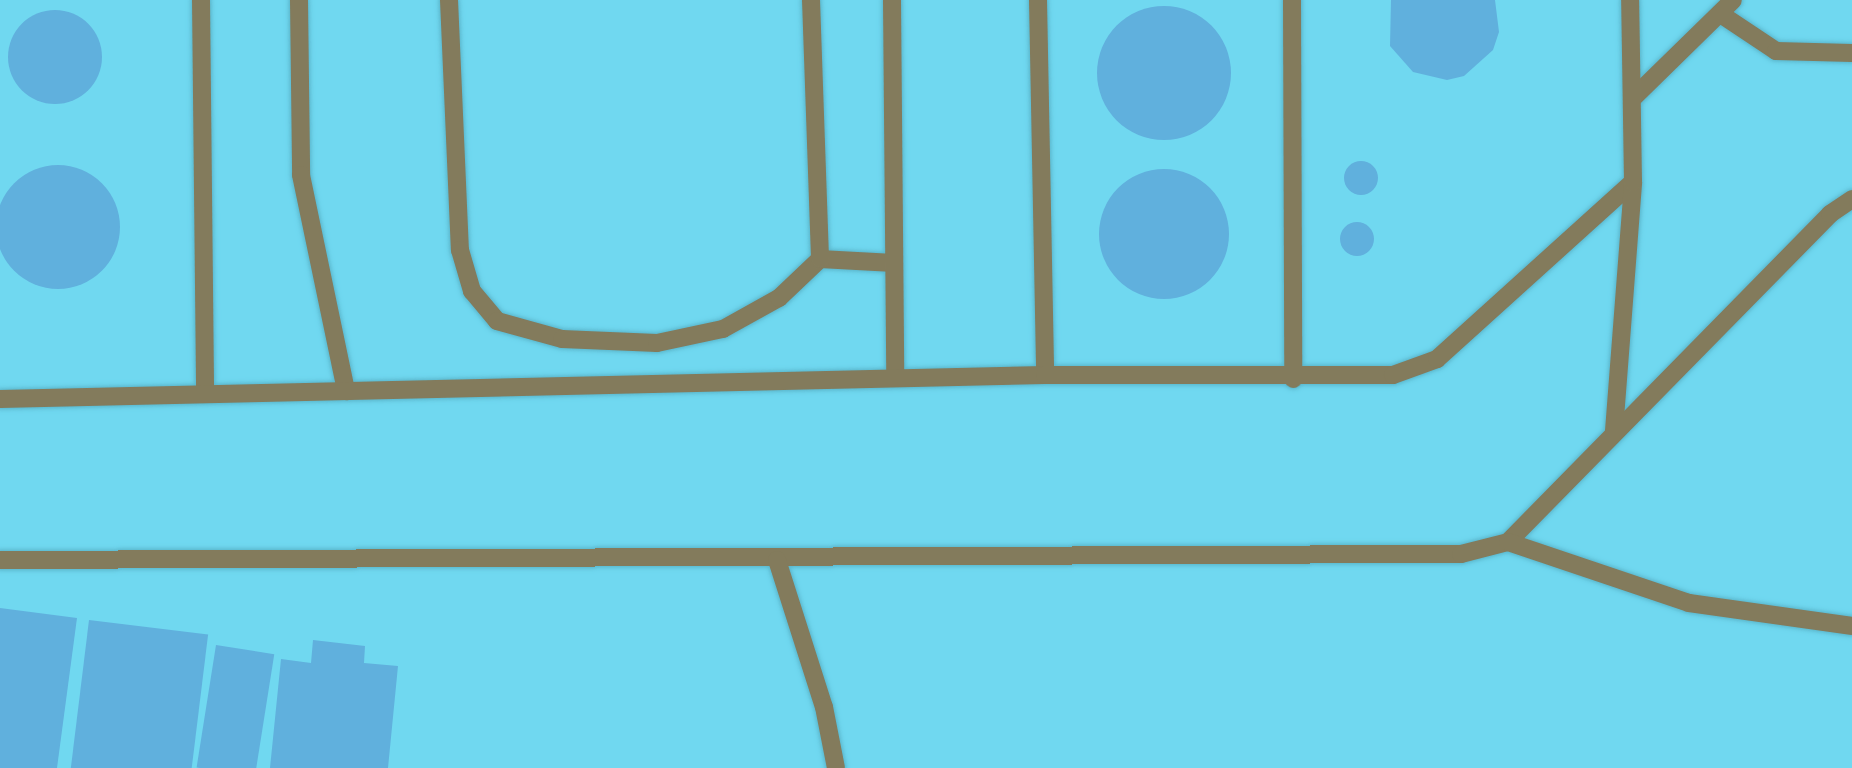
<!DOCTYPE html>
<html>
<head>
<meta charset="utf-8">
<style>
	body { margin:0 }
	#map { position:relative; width:1852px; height:768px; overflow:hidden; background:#70d8f0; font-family:Overpass,sans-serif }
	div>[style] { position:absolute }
	.building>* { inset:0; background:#60b0dd; transform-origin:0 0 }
	.round { border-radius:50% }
	.roads { filter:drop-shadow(0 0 2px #5ab6cc) drop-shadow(0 0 2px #5ab6cc) }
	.minor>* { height:18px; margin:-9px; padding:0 9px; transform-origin:9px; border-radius:9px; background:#837b5c }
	span { translate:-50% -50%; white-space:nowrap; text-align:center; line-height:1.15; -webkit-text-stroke:7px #7de5fe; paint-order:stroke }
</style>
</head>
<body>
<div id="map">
	<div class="building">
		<i style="clip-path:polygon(1391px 0,1495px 0,1499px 32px,1493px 50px,1464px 76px,1447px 80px,1413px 72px,1390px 46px)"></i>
		<i class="round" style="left:1097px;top:6px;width:134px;height:134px"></i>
		<i class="round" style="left:8px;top:10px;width:94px;height:94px"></i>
		<i class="round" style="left:1344px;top:161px;width:34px;height:34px"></i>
		<i class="round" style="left:-4px;top:165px;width:124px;height:124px"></i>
		<i class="round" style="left:1099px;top:169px;width:130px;height:130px"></i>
		<i class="round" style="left:1340px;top:222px;width:34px;height:34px"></i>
		<i style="clip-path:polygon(0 608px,77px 618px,57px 768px,0 768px)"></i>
		<i style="left:89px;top:620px;width:120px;height:149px;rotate:7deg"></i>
		<i style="clip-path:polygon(313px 640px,365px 646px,364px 663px,398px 666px,388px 768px,270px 768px,281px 659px,311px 663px)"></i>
		<i style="left:216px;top:645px;width:59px;height:124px;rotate:9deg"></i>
	</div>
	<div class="roads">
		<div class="minor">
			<i style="left:201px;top:0;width:394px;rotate:89.4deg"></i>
			<i style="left:299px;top:0;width:175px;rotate:89.3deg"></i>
			<i style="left:301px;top:175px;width:221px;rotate:78.2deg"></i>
			<i style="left:449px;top:0;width:250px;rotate:87.5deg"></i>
			<i style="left:460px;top:250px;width:43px;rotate:73.7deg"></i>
			<i style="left:472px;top:291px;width:39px;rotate:50deg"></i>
			<i style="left:497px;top:321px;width:67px;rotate:15.5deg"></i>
			<i style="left:562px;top:339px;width:95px;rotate:2.4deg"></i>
			<i style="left:657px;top:343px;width:67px;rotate:-12deg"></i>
			<i style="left:723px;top:329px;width:64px;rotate:-29deg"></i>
			<i style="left:779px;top:298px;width:57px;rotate:-43.6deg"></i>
			<i style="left:820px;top:259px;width:74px;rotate:3.1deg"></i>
			<i style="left:811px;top:0;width:259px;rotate:88deg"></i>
			<i style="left:892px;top:0;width:378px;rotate:89.5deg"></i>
			<i style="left:1038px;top:0;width:375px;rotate:88.9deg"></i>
			<i style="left:1292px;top:0;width:379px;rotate:89.8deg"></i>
			<i style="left:1722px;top:15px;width:65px;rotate:33.7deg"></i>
			<i style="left:1776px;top:51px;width:76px;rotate:1.5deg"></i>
			<i style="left:1632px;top:99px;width:141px;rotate:-44.4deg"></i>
			<i style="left:0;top:399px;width:1045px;rotate:-1.32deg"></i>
			<i style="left:1045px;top:375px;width:348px"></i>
			<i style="left:1393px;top:375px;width:47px;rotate:-20deg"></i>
			<i style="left:1437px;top:359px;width:264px;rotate:-42.1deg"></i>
			<i style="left:1614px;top:431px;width:250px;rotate:-85.6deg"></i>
			<i style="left:1633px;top:182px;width:182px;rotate:-90.9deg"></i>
			<i style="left:1508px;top:542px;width:460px;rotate:-45.5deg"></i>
			<i style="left:1830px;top:214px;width:27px;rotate:-34deg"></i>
			<i style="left:0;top:560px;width:1461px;rotate:-0.24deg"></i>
			<i style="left:1461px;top:554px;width:49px;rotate:-14.3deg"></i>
			<i style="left:1508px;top:542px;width:191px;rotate:18.6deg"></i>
			<i style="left:1689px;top:603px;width:165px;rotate:8deg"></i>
			<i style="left:777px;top:560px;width:154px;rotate:72.3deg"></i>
			<i style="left:824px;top:707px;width:62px;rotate:78.9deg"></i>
		</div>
	</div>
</div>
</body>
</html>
